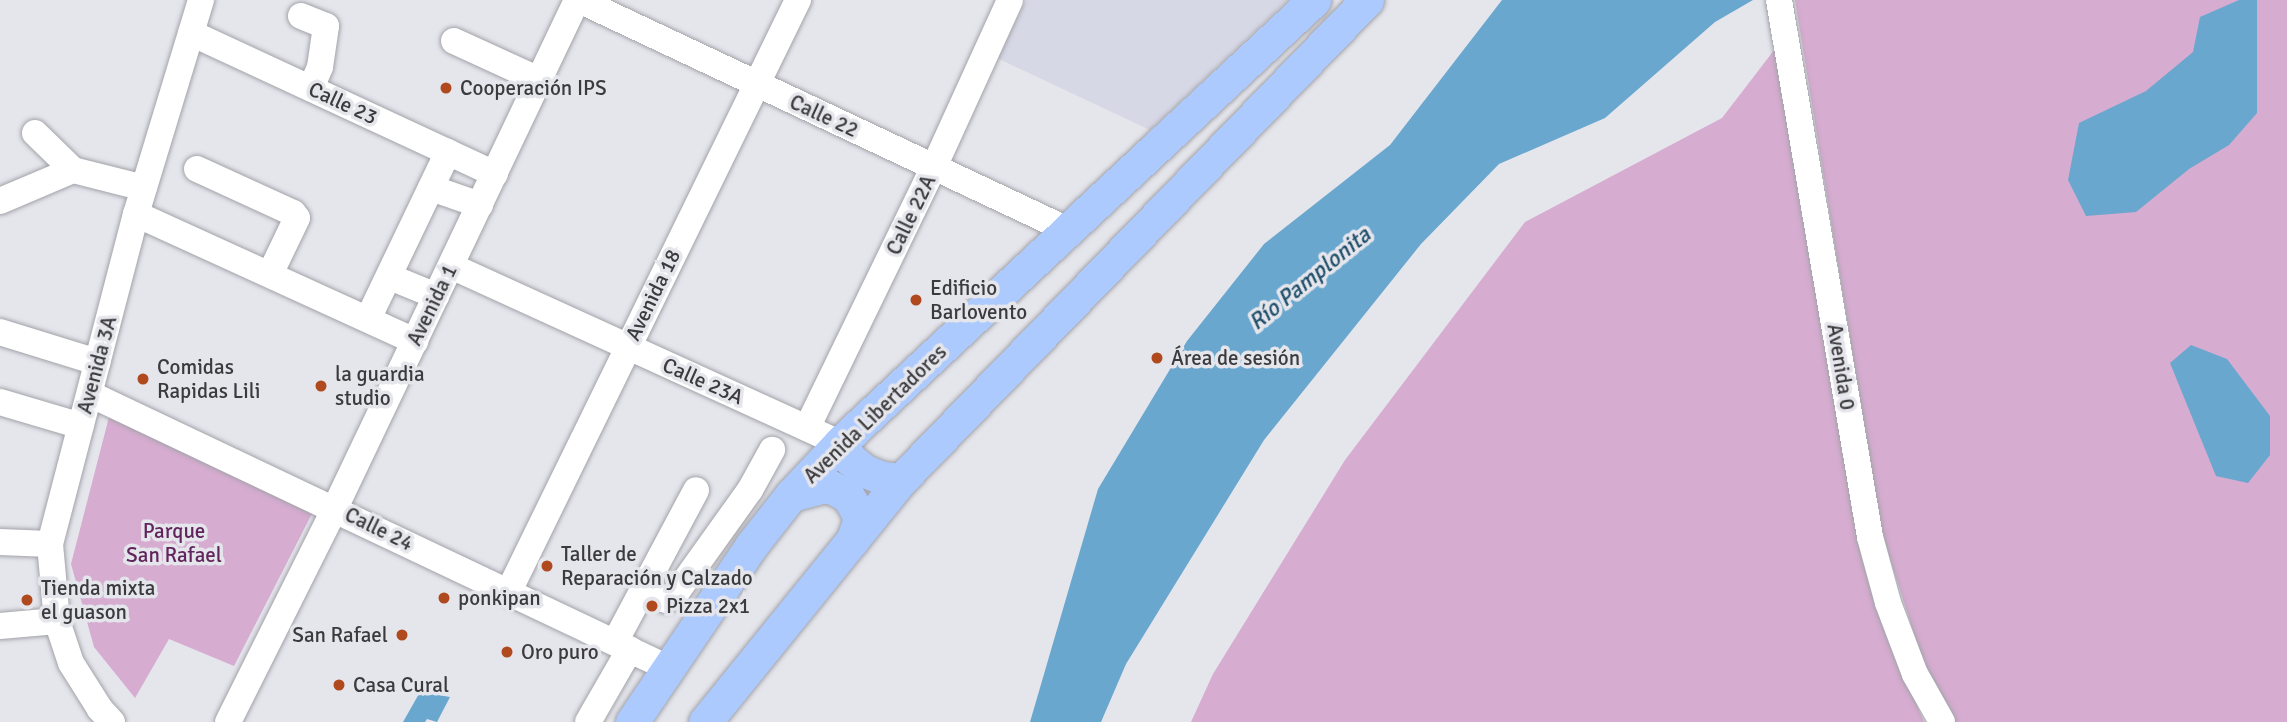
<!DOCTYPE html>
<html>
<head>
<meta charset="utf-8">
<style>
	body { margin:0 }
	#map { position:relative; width:2287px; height:722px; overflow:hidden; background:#e5e5ec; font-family:Signika,sans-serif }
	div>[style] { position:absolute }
	.built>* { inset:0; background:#d7d8e6 }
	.green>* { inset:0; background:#d6acd0 }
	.water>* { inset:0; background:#69a7ce }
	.roads { filter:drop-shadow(0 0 2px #a2a3a9) drop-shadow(0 0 2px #a2a3a9) }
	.minor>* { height:26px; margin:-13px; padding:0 13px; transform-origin:13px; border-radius:13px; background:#fff }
	.major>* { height:33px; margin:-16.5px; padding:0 16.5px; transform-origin:16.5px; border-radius:16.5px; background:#accafe }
	.dots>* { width:19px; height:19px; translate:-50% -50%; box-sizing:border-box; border:4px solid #e5e5ec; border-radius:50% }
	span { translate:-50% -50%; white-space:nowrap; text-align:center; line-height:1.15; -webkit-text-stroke:7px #e5e5ec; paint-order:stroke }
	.poi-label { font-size:21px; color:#3b3b3e }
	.left { translate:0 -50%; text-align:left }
	.right { translate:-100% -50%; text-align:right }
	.street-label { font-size:21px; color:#3b3b3e }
	.park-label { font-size:21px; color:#62245c }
	.water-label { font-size:23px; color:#1f4f6a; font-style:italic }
</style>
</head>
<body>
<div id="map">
	<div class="built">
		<i style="clip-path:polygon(1027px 0,1288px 0,1150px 130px,997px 58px)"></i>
	</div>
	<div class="green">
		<i style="clip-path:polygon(1795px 0,2287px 0,2287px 722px,1953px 722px,1926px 671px,1882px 534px)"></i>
		<i style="clip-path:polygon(1778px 45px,1889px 640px,1924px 722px,1191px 722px,1213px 674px,1345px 460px,1525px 222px,1722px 118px)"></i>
		<i style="clip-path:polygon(109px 417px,320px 498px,234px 666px,169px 639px,135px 698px,94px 647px,71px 564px)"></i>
	</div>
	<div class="water">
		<i style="clip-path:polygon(1502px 0,1753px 0,1715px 22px,1605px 118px,1499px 164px,1421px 244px,1264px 440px,1126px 664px,1101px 722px,1030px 722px,1098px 489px,1187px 341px,1264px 244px,1390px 145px)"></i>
		<i style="clip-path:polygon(2239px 0,2257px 0,2257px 113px,2229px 145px,2189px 169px,2136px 212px,2086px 216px,2068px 180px,2079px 123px,2146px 91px,2193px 52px,2200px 17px)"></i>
		<i style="clip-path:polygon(2191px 345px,2227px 359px,2270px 416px,2270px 455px,2248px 483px,2216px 476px,2170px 363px)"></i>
		<i style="clip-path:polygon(420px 692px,450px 697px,437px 722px,427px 719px,425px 722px,403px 722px)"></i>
	</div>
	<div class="roads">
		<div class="minor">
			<i style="left:579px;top:0;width:543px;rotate:25.2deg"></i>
			<i style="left:1779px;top:0;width:545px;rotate:80.38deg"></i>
			<i style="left:1870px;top:537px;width:68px;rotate:74.7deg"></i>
			<i style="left:1888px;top:603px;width:76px;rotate:69.2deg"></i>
			<i style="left:1915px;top:674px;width:55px;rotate:60.6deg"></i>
			<i style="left:301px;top:16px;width:27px;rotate:22deg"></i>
			<i style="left:326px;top:26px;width:41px;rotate:98.3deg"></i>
			<i style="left:320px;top:67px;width:23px;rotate:113deg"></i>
			<i style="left:191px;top:33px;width:335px;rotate:24.9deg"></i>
			<i style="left:454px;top:41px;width:94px;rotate:24.6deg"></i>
			<i style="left:35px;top:133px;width:53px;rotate:44.2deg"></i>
			<i style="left:197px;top:169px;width:106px;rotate:24.6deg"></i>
			<i style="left:293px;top:213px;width:6px;rotate:51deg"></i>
			<i style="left:297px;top:218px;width:62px;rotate:115.7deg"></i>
			<i style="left:431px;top:188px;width:52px;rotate:19.1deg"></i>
			<i style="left:0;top:201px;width:79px;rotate:-23deg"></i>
			<i style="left:73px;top:170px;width:73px;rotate:14.2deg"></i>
			<i style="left:136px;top:214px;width:307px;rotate:24.5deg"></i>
			<i style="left:451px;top:266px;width:427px;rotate:24.5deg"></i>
			<i style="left:390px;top:277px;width:50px;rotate:22.4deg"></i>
			<i style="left:368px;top:319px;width:185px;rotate:-64.4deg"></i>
			<i style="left:0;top:332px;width:102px;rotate:17.2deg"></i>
			<i style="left:90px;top:394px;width:637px;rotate:25.36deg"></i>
			<i style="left:0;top:402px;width:84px;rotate:16.5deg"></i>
			<i style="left:807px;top:428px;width:290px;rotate:-64.1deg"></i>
			<i style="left:934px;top:167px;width:183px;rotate:-65.5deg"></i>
			<i style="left:0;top:542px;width:50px;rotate:2.3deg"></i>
			<i style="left:509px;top:591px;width:658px;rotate:-63.94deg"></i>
			<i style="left:643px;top:592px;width:24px;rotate:19deg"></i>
			<i style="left:666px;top:600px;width:9px;rotate:-27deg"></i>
			<i style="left:674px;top:596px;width:130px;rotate:-54.4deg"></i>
			<i style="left:750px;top:490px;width:46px;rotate:-61.2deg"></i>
			<i style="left:0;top:626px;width:57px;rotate:-5deg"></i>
			<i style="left:615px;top:642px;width:172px;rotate:-61.9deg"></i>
			<i style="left:112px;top:722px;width:18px;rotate:-133deg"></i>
			<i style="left:100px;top:709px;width:54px;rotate:-122.2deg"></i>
			<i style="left:71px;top:663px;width:44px;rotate:-108.4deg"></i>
			<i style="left:57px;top:621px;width:77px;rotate:-95.2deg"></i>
			<i style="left:50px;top:544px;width:341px;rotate:-75.4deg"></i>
			<i style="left:136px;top:214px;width:224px;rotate:-73.1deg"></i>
			<i style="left:228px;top:722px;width:239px;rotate:-63.4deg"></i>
			<i style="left:335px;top:508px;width:563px;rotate:-64.53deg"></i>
			<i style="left:588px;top:722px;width:84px;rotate:-60.1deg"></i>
		</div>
		<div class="major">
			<i style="left:840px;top:443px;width:19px;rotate:58deg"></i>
			<i style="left:850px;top:459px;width:19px;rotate:39deg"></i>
			<i style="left:865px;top:471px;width:18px;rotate:22deg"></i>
			<i style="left:882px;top:478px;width:19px;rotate:6deg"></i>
			<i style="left:791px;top:495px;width:31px;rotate:-15deg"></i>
			<i style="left:821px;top:487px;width:10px"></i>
			<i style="left:831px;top:487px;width:19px;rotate:28deg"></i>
			<i style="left:848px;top:496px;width:20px;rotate:60deg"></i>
			<i style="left:858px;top:513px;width:9px;rotate:84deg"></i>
			<i style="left:859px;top:522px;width:20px;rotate:110deg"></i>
			<i style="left:632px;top:722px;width:212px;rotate:-55.9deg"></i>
			<i style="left:751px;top:546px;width:65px;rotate:-51.9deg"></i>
			<i style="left:791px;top:495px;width:71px;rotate:-46.7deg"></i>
			<i style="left:840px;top:443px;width:649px;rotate:-43.06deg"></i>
			<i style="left:705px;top:722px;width:311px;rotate:-51deg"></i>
			<i style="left:901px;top:480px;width:669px;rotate:-45.85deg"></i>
		</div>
	</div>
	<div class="dots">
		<i style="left:446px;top:88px;background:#b04a1e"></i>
		<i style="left:916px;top:300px;background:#b04a1e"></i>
		<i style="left:1157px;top:358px;background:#b04a1e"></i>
		<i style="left:143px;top:379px;background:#b04a1e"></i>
		<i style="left:321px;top:386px;background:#b04a1e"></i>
		<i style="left:547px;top:566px;background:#b04a1e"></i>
		<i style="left:444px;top:598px;background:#b04a1e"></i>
		<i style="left:27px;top:600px;background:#b04a1e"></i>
		<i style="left:652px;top:606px;background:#b04a1e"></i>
		<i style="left:402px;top:635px;background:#b04a1e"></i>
		<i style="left:507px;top:652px;background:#b04a1e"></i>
		<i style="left:339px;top:685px;background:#b04a1e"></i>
	</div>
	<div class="poi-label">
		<span class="left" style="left:460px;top:88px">Cooperación IPS</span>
		<span class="left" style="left:930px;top:300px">Edificio<br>Barlovento</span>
		<span class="left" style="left:1171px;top:358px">Área de sesión</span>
		<span class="left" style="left:157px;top:379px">Comidas<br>Rapidas Lili</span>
		<span class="left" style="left:335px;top:386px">la guardia<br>studio</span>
		<span class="left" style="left:561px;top:566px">Taller de<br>Reparación y Calzado</span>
		<span class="left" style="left:41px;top:600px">Tienda mixta<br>el guason</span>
		<span class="left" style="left:458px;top:598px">ponkipan</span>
		<span class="left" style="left:666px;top:606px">Pizza 2x1</span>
		<span class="right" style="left:388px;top:635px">San Rafael</span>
		<span class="left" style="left:521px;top:652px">Oro puro</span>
		<span class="left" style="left:353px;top:685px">Casa Cural</span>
	</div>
	<div class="street-label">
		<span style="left:343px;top:103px;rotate:25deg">Calle 23</span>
		<span style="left:824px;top:116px;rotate:25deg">Calle 22</span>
		<span style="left:911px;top:215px;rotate:-64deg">Calle 22A</span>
		<span style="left:653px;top:295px;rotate:-64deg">Avenida 18</span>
		<span style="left:432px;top:305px;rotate:-64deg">Avenida 1</span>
		<span style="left:97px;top:365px;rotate:-75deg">Avenida 3A</span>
		<span style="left:1841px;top:367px;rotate:81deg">Avenida 0</span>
		<span style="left:703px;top:381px;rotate:24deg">Calle 23A</span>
		<span style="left:875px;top:414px;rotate:-44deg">Avenida Libertadores</span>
		<span style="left:379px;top:529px;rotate:26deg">Calle 24</span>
	</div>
	<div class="park-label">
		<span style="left:174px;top:543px">Parque<br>San Rafael</span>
	</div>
	<div class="water-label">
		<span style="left:1310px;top:279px;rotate:-39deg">Río Pamplonita</span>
	</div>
</div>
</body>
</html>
